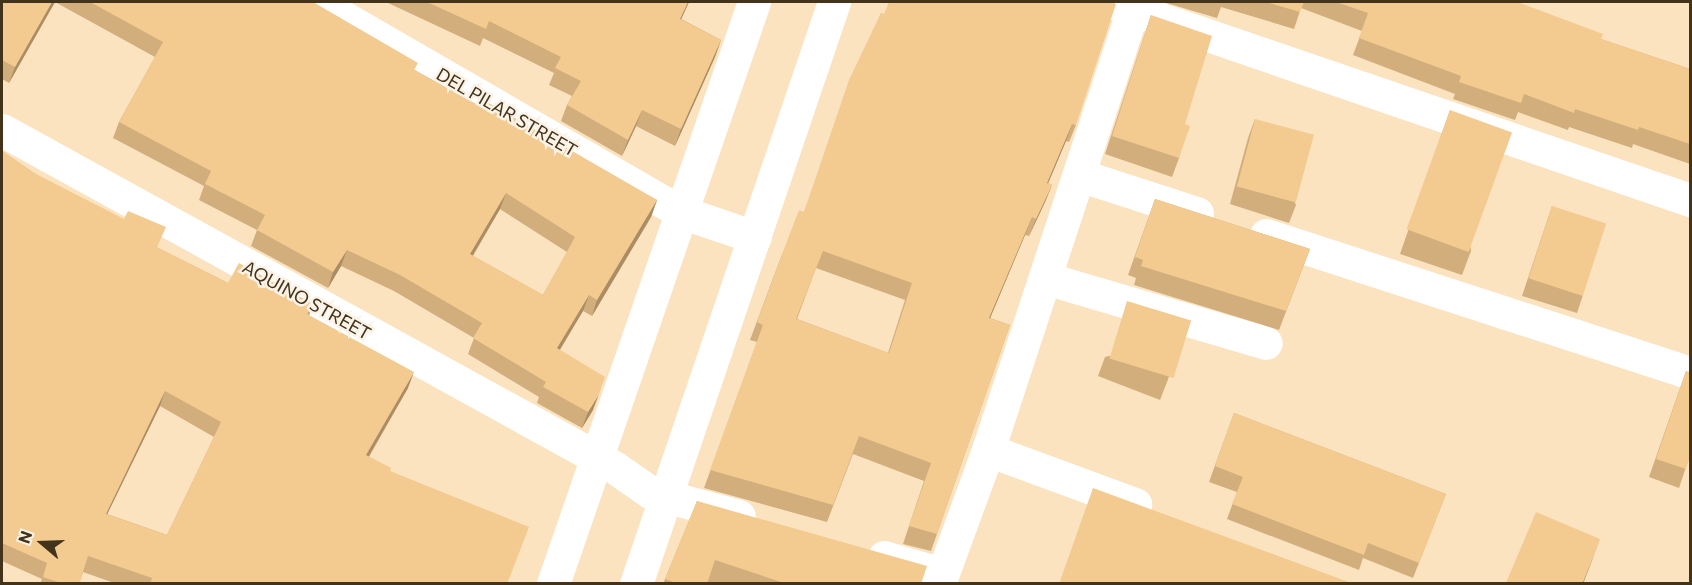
<!DOCTYPE html>
<html>
<head>
<meta charset="utf-8">
<style>
	body { margin:0 }
	#map { position:relative; width:1692px; height:585px; overflow:hidden; background:#fbe3c0; font-family:Commissioner,sans-serif }
	div>[style] { position:absolute }
	.minor>* { height:33px; margin:-16.5px; padding:0 16.5px; transform-origin:16.5px; border-radius:16.5px; background:#fff }
	.wall>* { inset:0; background:#d1ae7b }
	.shaded-wall>* { inset:0; background:#aa8d64 }
	.building>* { inset:0; background:#f3ca8f; transform-origin:0 0 }
	span { translate:-50% -50%; white-space:nowrap; text-align:center; line-height:1.15; -webkit-text-stroke:5px #fbf3e7; paint-order:stroke }
	.street-label { font-size:18px; color:#43331a }
	.frame { position:absolute; inset:0; border:3px solid #43331a; pointer-events:none }
	.north { position:absolute; left:12px; top:513px; width:60px; height:60px; -webkit-text-stroke:4px #fbf3e7; paint-order:stroke; rotate:289deg; font-size:16px; font-weight:700; line-height:24px; text-align:center; color:#43331a }
	.north::after { content:''; display:block; margin:auto; width:21px; height:27px; background:#43331a; clip-path:polygon(50% 0,100% 100%,50% 72%,0 100%) }
</style>
</head>
<body>
<div id="map">
	<div class="minor">
		<i style="left:317px;top:2px;width:420px;rotate:30deg"></i>
		<i style="left:681px;top:212px;width:78px;rotate:18.7deg"></i>
		<i style="left:1111px;top:2px;width:612px;rotate:18.88deg"></i>
		<i style="left:2px;top:130px;width:699px;rotate:28.84deg"></i>
		<i style="left:614px;top:467px;width:44px;rotate:34.8deg"></i>
		<i style="left:650px;top:492px;width:92px;rotate:15.1deg"></i>
		<i style="left:1079px;top:175px;width:124px;rotate:17.9deg"></i>
		<i style="left:1266px;top:235px;width:446px;rotate:18deg"></i>
		<i style="left:1045px;top:278px;width:230px;rotate:16.4deg"></i>
		<i style="left:988px;top:450px;width:157px;rotate:20.2deg"></i>
		<i style="left:884px;top:557px;width:60px;rotate:16.3deg"></i>
		<i style="left:553px;top:584px;width:616px;rotate:-70.95deg"></i>
		<i style="left:636px;top:584px;width:615px;rotate:-71.21deg"></i>
		<i style="left:939px;top:584px;width:143px;rotate:-69.9deg"></i>
		<i style="left:988px;top:450px;width:464px;rotate:-71.8deg"></i>
	</div>
	<div class="wall">
		<i style="clip-path:polygon(2px 2px,55px 2px,9px 83px,2px 79px)"></i>
		<i style="clip-path:polygon(evenodd,55px 2px,292px 2px,483px 108px,657px 200px,651px 217px,592px 316px,583px 311px,560px 350px,593px 410px,582px 428px,537px 403px,539px 397px,468px 354px,474px 338px,394px 291px,341px 266px,328px 288px,251px 246px,257px 230px,199px 200px,204px 186px,113px 138px,119px 122px,155px 57px,55px 2px,500px 209px,567px 252px,543px 295px,473px 256px,500px 209px)"></i>
		<i style="clip-path:polygon(386px 2px,689px 2px,681px 19px,721px 40px,715px 57px,675px 146px,636px 126px,622px 156px,561px 121px,567px 105px,572px 96px,549px 85px,554px 73px,483px 38px,480px 46px)"></i>
		<i style="clip-path:polygon(1163px 2px,1517px 2px,1601px 39px,1690px 69px,1690px 164px,1633px 144px,1632px 148px,1569px 127px,1568px 130px,1518px 112px,1515px 120px,1453px 99px,1455px 94px,1353px 55px,1362px 31px,1301px 8px,1294px 29px,1221px 7px,1217px 18px)"></i>
		<i style="clip-path:polygon(evenodd,881px 13px,1076px 125px,1069px 142px,1066px 141px,1048px 183px,1052px 185px,1045px 202px,1029px 236px,1025px 235px,990px 318px,1010px 325px,931px 551px,903px 544px,924px 481px,853px 454px,827px 522px,704px 488px,757px 342px,750px 340px,781px 257px,804px 212px,881px 13px,816px 268px,905px 300px,888px 353px,797px 319px,816px 268px)"></i>
		<i style="clip-path:polygon(1151px 15px,1185px 124px,1179px 158px,1172px 177px,1105px 154px)"></i>
		<i style="clip-path:polygon(1450px 110px,1471px 251px,1462px 275px,1400px 254px)"></i>
		<i style="clip-path:polygon(1255px 119px,1296px 205px,1289px 223px,1230px 204px,1248px 138px)"></i>
		<i style="clip-path:polygon(evenodd,2px 151px,34px 173px,158px 248px,228px 283px,313px 304px,309px 316px,408px 388px,369px 457px,390px 471px,507px 584px,117px 584px,83px 572px,79px 584px,40px 584px,42px 579px,2px 561px,2px 151px,160px 406px,214px 437px,167px 535px,107px 514px,160px 406px)"></i>
		<i style="clip-path:polygon(1155px 199px,1310px 249px,1279px 330px,1134px 285px,1136px 278px,1128px 275px)"></i>
		<i style="clip-path:polygon(1552px 206px,1583px 295px,1577px 313px,1522px 296px)"></i>
		<i style="clip-path:polygon(1184px 338px,1160px 400px,1098px 376px,1105px 357px)"></i>
		<i style="clip-path:polygon(1686px 371px,1690px 455px,1679px 488px,1649px 477px)"></i>
		<i style="clip-path:polygon(1234px 413px,1446px 494px,1413px 578px,1363px 558px,1359px 570px,1227px 519px,1237px 492px,1209px 482px)"></i>
		<i style="clip-path:polygon(697px 501px,921px 584px,714px 584px,708px 582px,707px 584px,663px 584px)"></i>
	</div>
	<div class="shaded-wall">
		<i style="clip-path:polygon(52px 2px,55px 2px,9px 83px,15px 67px)"></i>
		<i style="clip-path:polygon(688px 2px,689px 2px,674px 35px,680px 19px)"></i>
		<i style="clip-path:polygon(721px 40px,715px 57px,675px 146px,681px 129px)"></i>
		<i style="clip-path:polygon(642px 110px,636px 126px,622px 156px,628px 140px)"></i>
		<i style="clip-path:polygon(1072px 124px,1066px 141px,1041px 200px,1047px 183px)"></i>
		<i style="clip-path:polygon(1052px 185px,1045px 202px,1029px 236px,1036px 219px)"></i>
		<i style="clip-path:polygon(506px 193px,500px 209px,464px 270px,470px 254px)"></i>
		<i style="clip-path:polygon(657px 200px,651px 217px,592px 316px,597px 300px)"></i>
		<i style="clip-path:polygon(1032px 217px,1025px 235px,983px 335px,989px 318px)"></i>
		<i style="clip-path:polygon(347px 250px,341px 266px,328px 288px,333px 272px)"></i>
		<i style="clip-path:polygon(589px 295px,583px 311px,551px 364px,557px 348px)"></i>
		<i style="clip-path:polygon(414px 372px,408px 388px,360px 471px,366px 455px)"></i>
		<i style="clip-path:polygon(165px 391px,160px 406px,100px 529px,106px 514px)"></i>
		<i style="clip-path:polygon(599px 394px,593px 410px,582px 428px,588px 412px)"></i>
		<i style="clip-path:polygon(1600px 539px,1583px 584px,1582px 584px)"></i>
	</div>
	<div class="building">
		<i style="clip-path:polygon(2px 2px,52px 2px,15px 67px,2px 60px)"></i>
		<i style="clip-path:polygon(evenodd,90px 2px,292px 2px,294px 3px,295px 2px,313px 2px,418px 63px,414px 70px,483px 108px,487px 102px,657px 200px,597px 300px,589px 295px,557px 348px,605px 377px,599px 394px,588px 412px,543px 387px,546px 382px,473px 338px,482px 323px,400px 275px,347px 250px,333px 272px,257px 230px,265px 215px,205px 184px,211px 171px,119px 122px,163px 42px,90px 2px,506px 193px,575px 237px,543px 295px,470px 254px,506px 193px)"></i>
		<i style="clip-path:polygon(427px 2px,688px 2px,680px 19px,721px 40px,681px 129px,642px 110px,628px 140px,567px 105px,581px 81px,555px 68px,561px 57px,489px 21px,486px 29px)"></i>
		<i style="clip-path:polygon(evenodd,889px 2px,1111px 2px,1116px 4px,1076px 125px,1072px 124px,1047px 183px,1052px 185px,1036px 219px,1032px 217px,989px 318px,1010px 325px,937px 534px,909px 526px,931px 463px,859px 436px,833px 505px,710px 470px,763px 325px,757px 322px,781px 257px,799px 210px,804px 212px,849px 80px,881px 13px,884px 14px,889px 2px,823px 251px,912px 283px,889px 353px,796px 319px,823px 251px)"></i>
		<i style="clip-path:polygon(1266px 2px,1304px 2px,1300px 12px)"></i>
		<i style="clip-path:polygon(1336px 2px,1517px 2px,1603px 34px,1601px 39px,1690px 69px,1690px 144px,1639px 127px,1638px 130px,1575px 109px,1574px 113px,1524px 94px,1521px 103px,1459px 82px,1461px 76px,1359px 38px,1368px 13px)"></i>
		<i style="clip-path:polygon(1151px 15px,1212px 36px,1185px 124px,1190px 126px,1179px 158px,1112px 136px)"></i>
		<i style="left:1450px;top:110px;width:66px;height:127px;rotate:20deg"></i>
		<i style="left:1255px;top:119px;width:61px;height:70px;rotate:15deg"></i>
		<i style="clip-path:polygon(evenodd,2px 151px,34px 173px,124px 219px,128px 211px,166px 227px,157px 247px,228px 283px,239px 263px,313px 304px,307px 314px,414px 372px,366px 455px,391px 468px,390px 471px,529px 527px,507px 584px,150px 584px,152px 578px,88px 556px,79px 584px,64px 584px,43px 577px,47px 563px,2px 543px,2px 151px,165px 391px,221px 422px,167px 535px,106px 514px,165px 391px)"></i>
		<i style="clip-path:polygon(1155px 199px,1310px 249px,1286px 311px,1141px 266px,1143px 260px,1135px 257px)"></i>
		<i style="left:1552px;top:206px;width:57px;height:76px;rotate:18deg"></i>
		<i style="left:1127px;top:301px;width:67px;height:60px;rotate:17deg"></i>
		<i style="clip-path:polygon(1686px 371px,1690px 372px,1690px 455px,1686px 469px,1656px 459px)"></i>
		<i style="clip-path:polygon(1234px 413px,1446px 494px,1419px 563px,1368px 543px,1364px 555px,1232px 504px,1243px 477px,1215px 466px)"></i>
		<i style="clip-path:polygon(1093px 488px,1354px 584px,1059px 584px)"></i>
		<i style="clip-path:polygon(697px 501px,927px 566px,921px 584px,787px 584px,715px 560px,707px 584px,679px 584px,665px 579px)"></i>
		<i style="clip-path:polygon(1536px 512px,1600px 539px,1582px 584px,1506px 583px)"></i>
	</div>
	<div class="street-label">
		<span style="left:507px;top:112px;rotate:30deg">DEL PILAR STREET</span>
		<span style="left:307px;top:300px;rotate:29deg">AQUINO STREET</span>
	</div>
	<div class="frame"></div>
	<div class="north">N</div>
</div>
</body>
</html>
